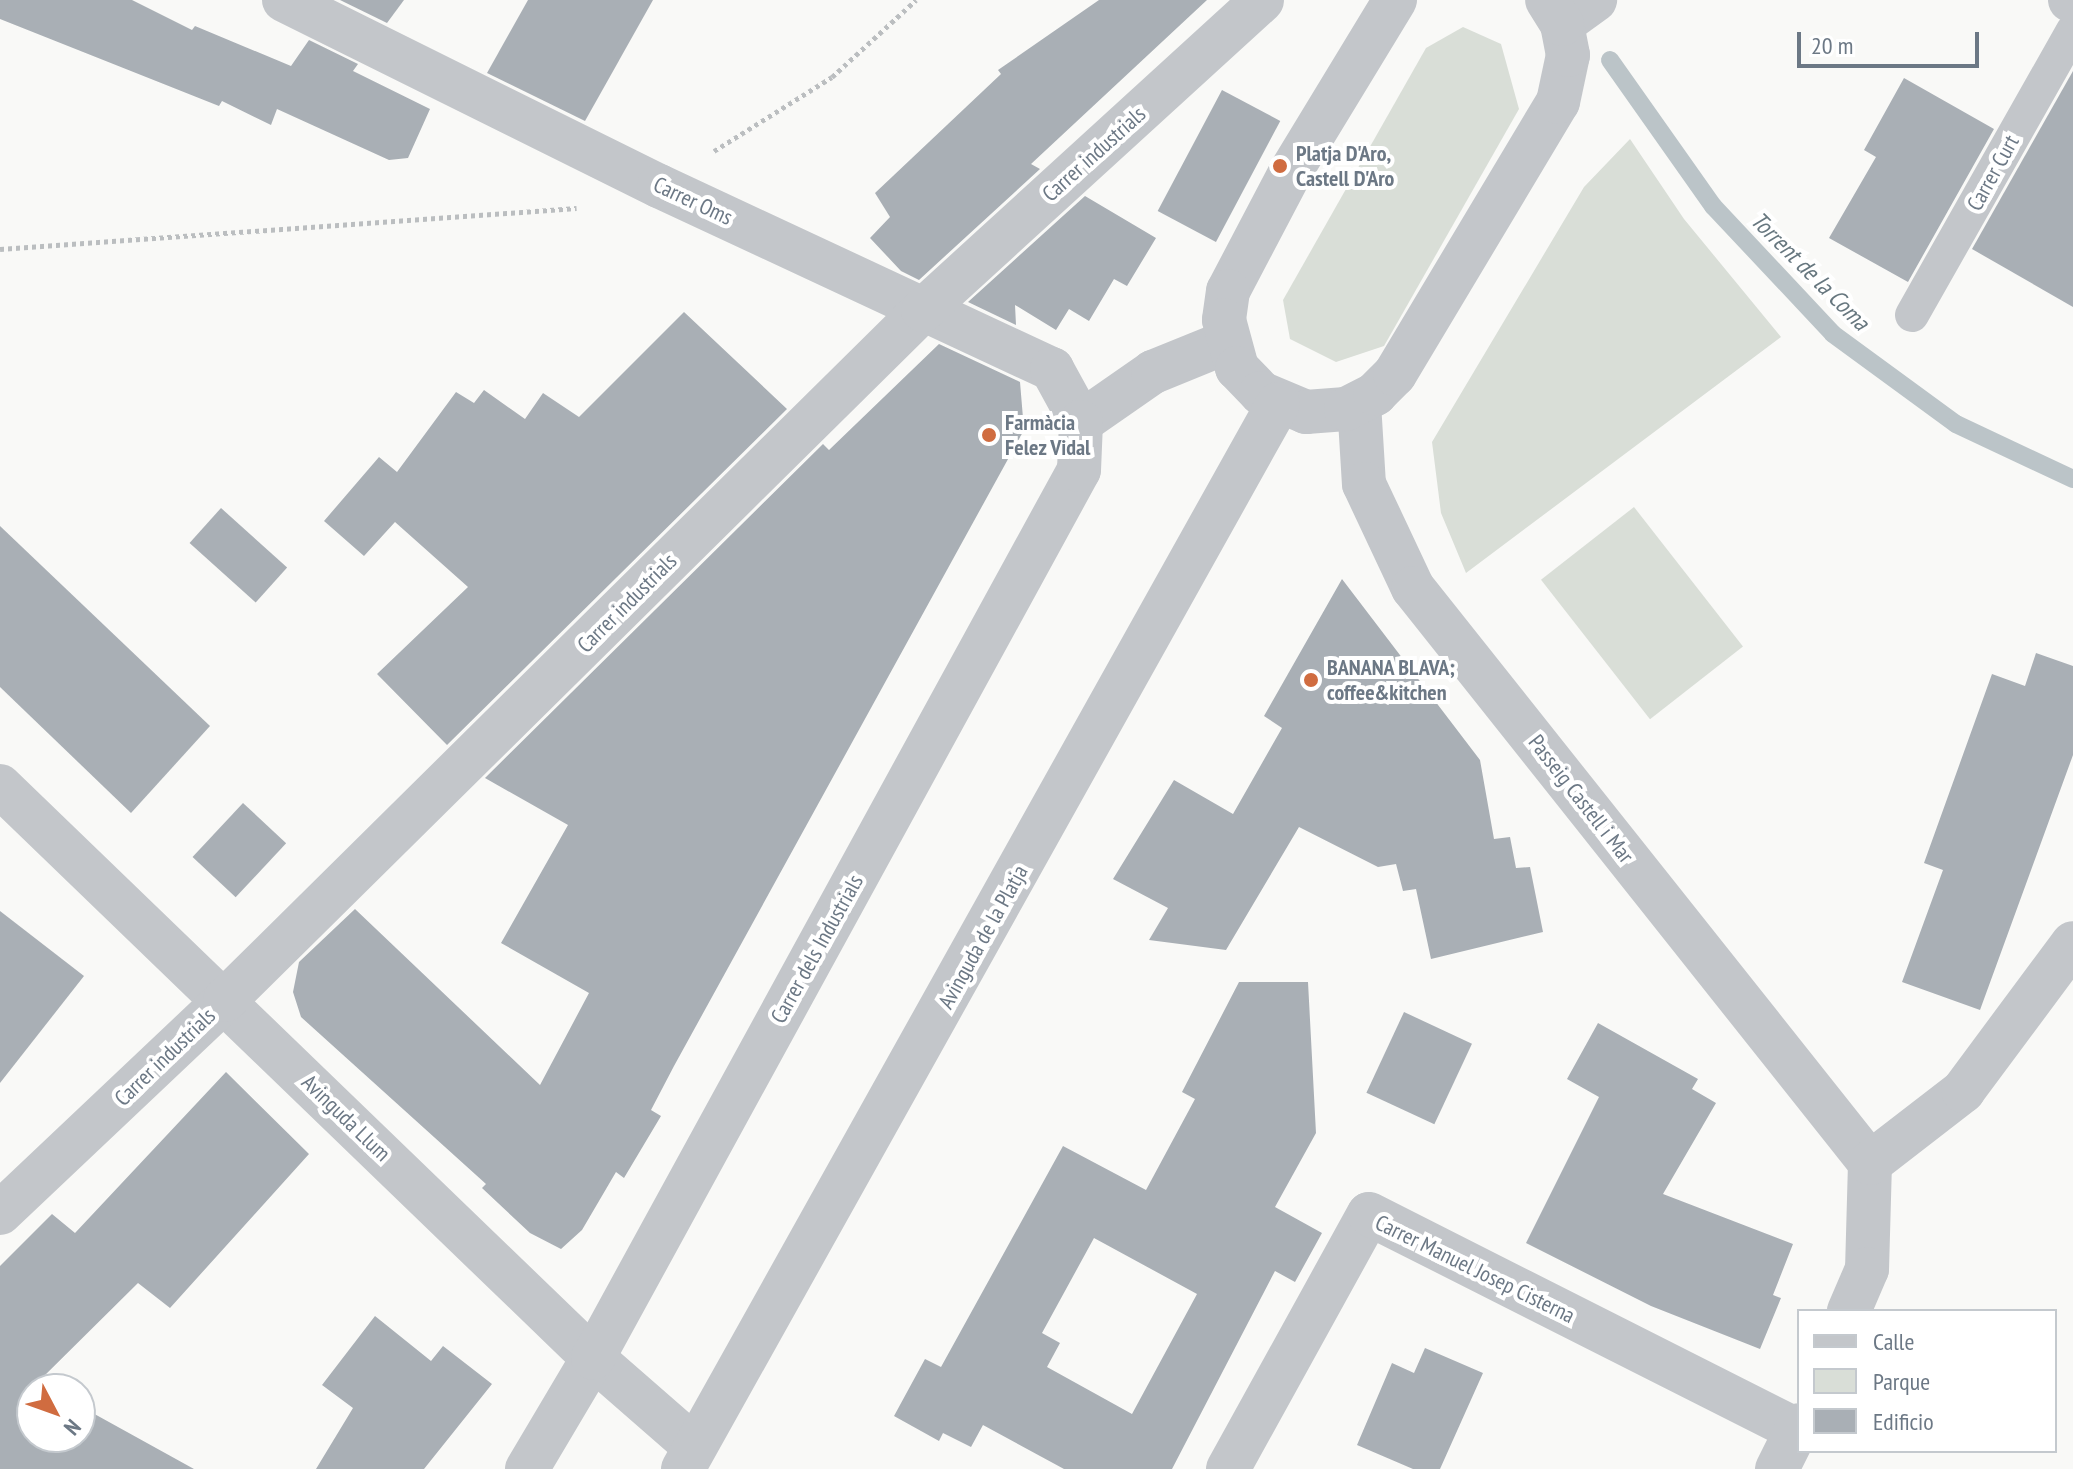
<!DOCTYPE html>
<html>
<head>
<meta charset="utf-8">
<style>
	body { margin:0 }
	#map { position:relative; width:2073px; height:1469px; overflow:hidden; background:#f9f9f7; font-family:"PT Sans Narrow",sans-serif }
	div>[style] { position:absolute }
	.green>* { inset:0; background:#d9ded7; transform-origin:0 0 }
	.stream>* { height:18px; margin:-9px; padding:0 9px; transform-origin:9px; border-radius:9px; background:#bbc4c8 }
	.building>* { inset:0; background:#a9afb5; transform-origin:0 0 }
	.path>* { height:5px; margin-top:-2.5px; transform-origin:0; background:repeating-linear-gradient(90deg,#bbbec0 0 4px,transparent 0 8px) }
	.service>* { height:34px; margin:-17px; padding:0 17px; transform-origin:17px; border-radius:17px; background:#c3c6ca }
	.minor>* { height:44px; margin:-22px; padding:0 22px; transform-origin:22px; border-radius:22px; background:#c3c6ca }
	.tertiary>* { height:44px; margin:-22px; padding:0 22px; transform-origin:22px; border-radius:22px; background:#c3c6ca }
	.dots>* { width:22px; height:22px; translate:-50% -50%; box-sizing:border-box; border:4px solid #fff; border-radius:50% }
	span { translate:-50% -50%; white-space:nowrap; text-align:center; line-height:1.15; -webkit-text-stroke:8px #fff; paint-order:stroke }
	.poi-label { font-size:22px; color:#6c7885; font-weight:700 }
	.left { translate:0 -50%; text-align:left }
	.street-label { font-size:22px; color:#6c7885 }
	.water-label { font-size:24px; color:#67777f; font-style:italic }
	.legend { position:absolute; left:1797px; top:1309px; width:260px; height:144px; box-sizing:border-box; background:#fff; border:2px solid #c4c9ce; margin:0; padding:10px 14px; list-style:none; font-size:24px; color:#6c7885 }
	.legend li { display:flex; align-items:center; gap:16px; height:40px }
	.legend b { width:40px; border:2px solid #c4c9ce }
	.north { position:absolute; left:16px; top:1373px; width:80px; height:80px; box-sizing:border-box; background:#fff; border:2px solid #c4c9ce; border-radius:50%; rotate:131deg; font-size:22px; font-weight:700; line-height:32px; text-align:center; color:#6c7885 }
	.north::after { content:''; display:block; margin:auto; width:28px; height:36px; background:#d06c40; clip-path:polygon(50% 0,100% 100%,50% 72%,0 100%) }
	.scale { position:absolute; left:1797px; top:32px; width:182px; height:36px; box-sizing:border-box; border:4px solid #6c7885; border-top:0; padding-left:10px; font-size:24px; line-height:28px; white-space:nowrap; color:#6c7885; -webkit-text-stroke:6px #fff; paint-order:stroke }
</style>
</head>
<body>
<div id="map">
	<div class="green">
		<i style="clip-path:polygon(1463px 27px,1501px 44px,1519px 109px,1384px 346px,1336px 362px,1290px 339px,1283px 300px,1426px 48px)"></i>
		<i style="clip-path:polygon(1630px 139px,1684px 219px,1781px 337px,1466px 573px,1441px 513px,1432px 442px,1584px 187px)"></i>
		<i style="left:1634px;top:507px;width:177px;height:118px;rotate:52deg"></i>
	</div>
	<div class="stream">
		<i style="left:1610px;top:60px;width:179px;rotate:54.8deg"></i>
		<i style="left:1713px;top:206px;width:175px;rotate:46.8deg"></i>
		<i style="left:1833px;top:334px;width:152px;rotate:36.2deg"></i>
		<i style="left:1956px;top:424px;width:129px;rotate:25.2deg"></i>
	</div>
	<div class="building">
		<i style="clip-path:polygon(0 0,132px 0,192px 30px,195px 26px,291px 66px,309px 40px,358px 64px,353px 71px,430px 109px,408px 158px,389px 160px,277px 109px,271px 125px,222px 101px,219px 106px,0 19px)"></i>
		<i style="clip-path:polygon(340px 0,404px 0,387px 23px)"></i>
		<i style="clip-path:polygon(528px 0,653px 0,585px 121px,487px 73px)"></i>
		<i style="clip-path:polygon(1099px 0,1207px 0,1031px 164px,1040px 169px,919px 280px,901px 271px,870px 238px,890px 217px,875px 193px,1001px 74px,998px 70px)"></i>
		<i style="clip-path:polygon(2073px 71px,2073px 307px,1972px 249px)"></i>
		<i style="clip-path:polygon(1904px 78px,1994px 129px,1908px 282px,1829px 238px,1876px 157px,1864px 150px)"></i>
		<i style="left:1222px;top:90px;width:66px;height:137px;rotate:28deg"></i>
		<i style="clip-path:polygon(1085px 196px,1156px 238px,1127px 286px,1114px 279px,1089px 321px,1069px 309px,1056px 330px,1015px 305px,1016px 325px,968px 302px)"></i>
		<i style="clip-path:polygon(684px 312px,787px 409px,447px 745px,377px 674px,468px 587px,395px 522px,364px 556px,324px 521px,379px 457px,397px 472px,456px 392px,474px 403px,484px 390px,525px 419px,543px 393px,579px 417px)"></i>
		<i style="clip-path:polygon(939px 344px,1020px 382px,1024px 430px,674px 1066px,651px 1110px,661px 1116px,624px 1178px,616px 1172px,582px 1230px,561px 1249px,530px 1233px,482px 1188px,486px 1184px,301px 1017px,293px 992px,299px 962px,355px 909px,540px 1085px,589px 993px,501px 943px,568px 825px,485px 778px,823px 444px,829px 450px)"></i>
		<i style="left:221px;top:508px;width:89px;height:47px;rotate:42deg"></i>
		<i style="clip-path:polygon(0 526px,210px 726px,131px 813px,0 687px)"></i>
		<i style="clip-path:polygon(1342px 579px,1480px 760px,1494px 839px,1510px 837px,1516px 868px,1530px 867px,1543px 932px,1431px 959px,1416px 889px,1403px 891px,1396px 864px,1378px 867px,1299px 827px,1226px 950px,1149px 940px,1168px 908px,1113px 879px,1174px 780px,1233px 814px,1282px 728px,1264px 716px)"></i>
		<i style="clip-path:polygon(2036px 653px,2073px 666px,2073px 755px,1980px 1010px,1902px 982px,1943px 870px,1924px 863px,1992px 674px,2025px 686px)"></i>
		<i style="left:243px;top:803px;width:59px;height:74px;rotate:43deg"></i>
		<i style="clip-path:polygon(0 911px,84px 976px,0 1083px)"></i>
		<i style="clip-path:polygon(evenodd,1239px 982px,1308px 982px,1316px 1133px,1275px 1207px,1322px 1233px,1295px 1282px,1275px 1271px,1172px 1469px,1064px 1469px,983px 1425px,971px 1447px,943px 1433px,939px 1441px,894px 1416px,925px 1359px,941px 1367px,1063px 1146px,1146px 1190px,1195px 1099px,1182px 1092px,1239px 982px,1094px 1238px,1197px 1294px,1132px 1414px,1047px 1367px,1060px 1343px,1042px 1333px,1094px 1238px)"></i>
		<i style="left:1404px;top:1012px;width:75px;height:89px;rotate:25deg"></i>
		<i style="clip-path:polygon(1598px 1023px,1698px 1079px,1692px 1089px,1716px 1103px,1663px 1194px,1793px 1244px,1773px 1295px,1781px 1298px,1760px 1349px,1651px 1306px,1526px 1243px,1599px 1097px,1567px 1079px)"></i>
		<i style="clip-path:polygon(226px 1072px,309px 1154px,170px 1308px,138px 1283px,37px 1383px,48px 1389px,32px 1389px,32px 1437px,80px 1437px,80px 1406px,194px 1469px,0 1469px,0 1266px,52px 1214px,75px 1233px)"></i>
		<i style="clip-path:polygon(375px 1316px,431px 1361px,443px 1346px,492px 1384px,424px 1469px,316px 1469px,353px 1408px,322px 1385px)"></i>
		<i style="clip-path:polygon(1425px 1348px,1483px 1373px,1440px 1469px,1413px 1469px,1357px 1445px,1392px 1363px,1414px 1373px)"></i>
	</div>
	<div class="path">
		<i style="left:714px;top:151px;width:139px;rotate:-32.1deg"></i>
		<i style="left:832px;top:77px;width:114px;rotate:-42.5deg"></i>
		<i style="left:0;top:249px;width:578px;rotate:-4.06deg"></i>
	</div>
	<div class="service">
		<i style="left:1912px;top:315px;width:327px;rotate:-60.5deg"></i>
	</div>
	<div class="minor">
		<i style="left:284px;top:0;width:419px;rotate:26.4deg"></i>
		<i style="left:659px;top:186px;width:434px;rotate:25deg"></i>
		<i style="left:1052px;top:369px;width:60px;rotate:61.3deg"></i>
		<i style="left:2070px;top:0;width:3px;rotate:18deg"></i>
		<i style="left:1562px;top:24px;width:41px;rotate:-36deg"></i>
		<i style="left:1359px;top:403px;width:81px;rotate:86.5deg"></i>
		<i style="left:1364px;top:484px;width:115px;rotate:64.8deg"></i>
		<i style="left:1413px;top:588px;width:734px;rotate:51.52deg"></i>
		<i style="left:1870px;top:1163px;width:106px;rotate:91.6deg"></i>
		<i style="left:1867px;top:1269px;width:46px;rotate:113.2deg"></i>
		<i style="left:1081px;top:422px;width:88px;rotate:-34.8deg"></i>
		<i style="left:1153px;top:372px;width:80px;rotate:-22.1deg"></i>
		<i style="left:0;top:786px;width:824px;rotate:43.97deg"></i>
		<i style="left:593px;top:1358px;width:135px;rotate:41.1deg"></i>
		<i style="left:1870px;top:1163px;width:118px;rotate:-37.7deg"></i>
		<i style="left:1963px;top:1091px;width:184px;rotate:-53.4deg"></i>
		<i style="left:0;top:1213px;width:310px;rotate:-43.4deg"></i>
		<i style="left:225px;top:1000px;width:981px;rotate:-44.67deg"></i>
		<i style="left:923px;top:310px;width:459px;rotate:-42.4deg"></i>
		<i style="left:527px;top:1469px;width:129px;rotate:-59.3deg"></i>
		<i style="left:593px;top:1358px;width:1012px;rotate:-61.31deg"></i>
		<i style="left:1079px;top:470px;width:48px;rotate:-87.6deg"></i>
		<i style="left:1228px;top:1469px;width:291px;rotate:-61.1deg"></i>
		<i style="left:1369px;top:1214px;width:479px;rotate:26.8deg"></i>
		<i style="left:1777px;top:1469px;width:49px;rotate:-63.4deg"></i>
	</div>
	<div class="tertiary">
		<i style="left:1395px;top:0;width:202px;rotate:121.3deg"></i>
		<i style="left:1290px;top:173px;width:133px;rotate:117.7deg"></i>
		<i style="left:1228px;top:291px;width:29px;rotate:98deg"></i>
		<i style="left:1224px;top:320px;width:50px;rotate:74.8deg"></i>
		<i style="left:1237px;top:368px;width:35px;rotate:46deg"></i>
		<i style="left:1261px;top:393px;width:49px;rotate:22.9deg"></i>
		<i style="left:1306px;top:412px;width:40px;rotate:-4.3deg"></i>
		<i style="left:1346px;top:409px;width:33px;rotate:-27deg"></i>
		<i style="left:1375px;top:394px;width:28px;rotate:-45deg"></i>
		<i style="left:1395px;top:374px;width:317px;rotate:-59.1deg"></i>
		<i style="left:1558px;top:102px;width:48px;rotate:-78deg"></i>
		<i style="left:1568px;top:55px;width:32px;rotate:-101deg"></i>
		<i style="left:1562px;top:24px;width:28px;rotate:-122deg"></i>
		<i style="left:683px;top:1469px;width:1220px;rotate:-60.81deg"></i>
	</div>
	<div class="dots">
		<i style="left:1280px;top:166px;background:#d06c40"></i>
		<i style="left:989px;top:435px;background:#d06c40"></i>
		<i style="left:1311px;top:680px;background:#d06c40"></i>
	</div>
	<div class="poi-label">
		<span class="left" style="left:1296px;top:166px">Platja D'Aro,<br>Castell D'Aro</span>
		<span class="left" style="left:1005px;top:435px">Farmàcia<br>Felez Vidal</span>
		<span class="left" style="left:1327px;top:680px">BANANA BLAVA;<br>coffee&amp;kitchen</span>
	</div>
	<div class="street-label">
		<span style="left:1094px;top:154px;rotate:-42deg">Carrer industrials</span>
		<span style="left:1993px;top:173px;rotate:-61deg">Carrer Curt</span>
		<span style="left:693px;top:201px;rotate:25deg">Carrer Oms</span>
		<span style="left:627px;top:603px;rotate:-45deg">Carrer industrials</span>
		<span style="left:1581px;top:799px;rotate:52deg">Passeig Castell i Mar</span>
		<span style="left:983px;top:937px;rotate:-61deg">Avinguda de la Platja</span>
		<span style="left:817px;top:949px;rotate:-61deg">Carrer dels Industrials</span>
		<span style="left:165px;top:1057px;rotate:-44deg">Carrer industrials</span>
		<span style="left:346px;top:1118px;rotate:44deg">Avinguda Llum</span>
		<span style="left:1475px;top:1269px;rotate:26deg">Carrer Manuel Josep Cisterna</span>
	</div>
	<div class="water-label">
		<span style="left:1810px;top:271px;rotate:45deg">Torrent de la Coma</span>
	</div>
	<ul class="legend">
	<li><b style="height:10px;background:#c3c6ca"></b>Calle</li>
	<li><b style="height:22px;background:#d9ded7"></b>Parque</li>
	<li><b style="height:22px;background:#a9afb5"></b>Edificio</li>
	</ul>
	<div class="north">N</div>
	<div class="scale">20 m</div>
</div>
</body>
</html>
